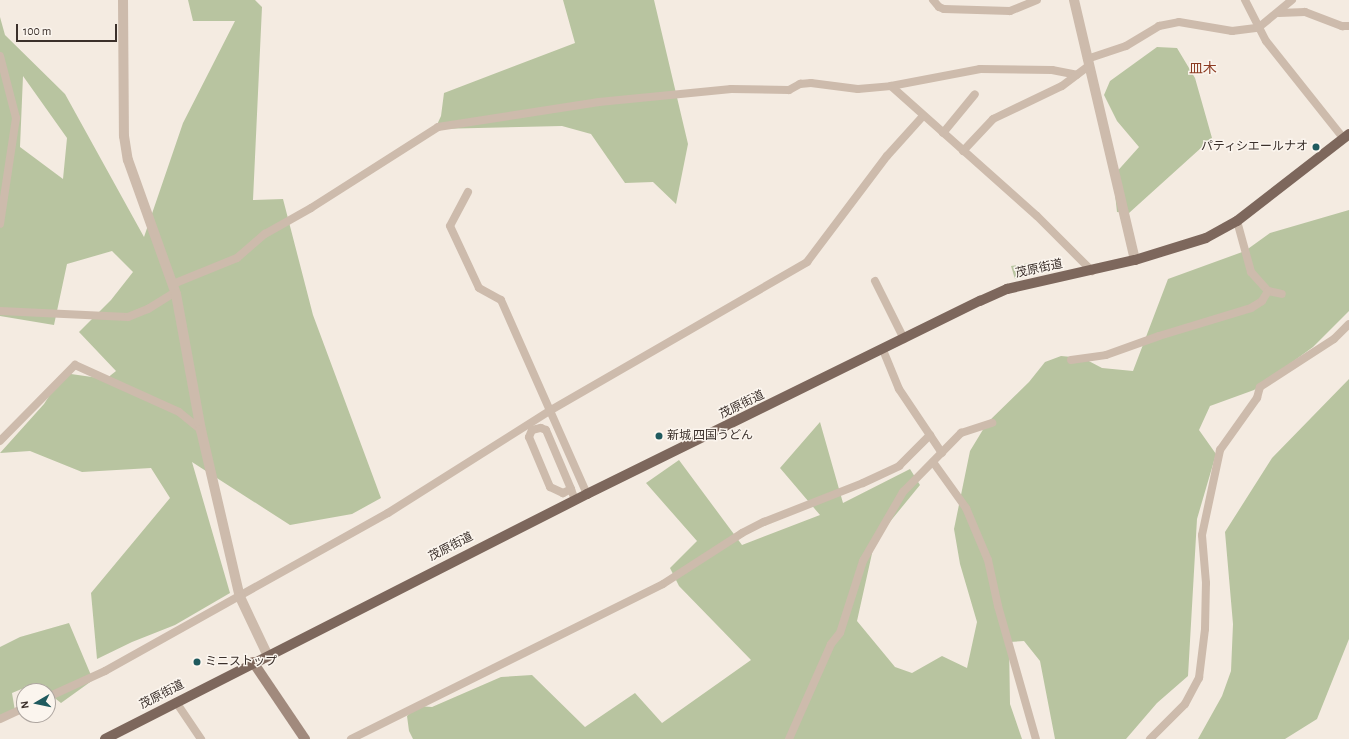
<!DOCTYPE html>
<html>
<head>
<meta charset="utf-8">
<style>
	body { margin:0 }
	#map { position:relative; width:1349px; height:739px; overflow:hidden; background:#f4ebe1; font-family:"Alegreya Sans","Noto Sans JP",sans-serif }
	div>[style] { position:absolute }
	.green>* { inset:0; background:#b8c4a0 }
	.minor>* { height:8px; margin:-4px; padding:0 4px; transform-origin:4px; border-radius:4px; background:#cdbbac }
	.tertiary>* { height:10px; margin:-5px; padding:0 5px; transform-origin:5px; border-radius:5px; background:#cdbbac }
	.secondary>* { height:10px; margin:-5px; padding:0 5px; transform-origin:5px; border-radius:5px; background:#a18a7d }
	.primary>* { height:10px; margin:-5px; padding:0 5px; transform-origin:5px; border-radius:5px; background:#7d675c }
	.dots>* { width:11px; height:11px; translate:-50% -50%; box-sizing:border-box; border:2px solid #fbf5ee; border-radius:50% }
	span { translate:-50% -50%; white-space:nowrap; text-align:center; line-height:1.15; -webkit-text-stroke:3px #fbf5ee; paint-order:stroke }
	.poi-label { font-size:12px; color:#3b302b }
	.right { translate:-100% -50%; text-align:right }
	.left { translate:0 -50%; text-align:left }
	.street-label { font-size:12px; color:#3b302b }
	.quarter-label { font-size:14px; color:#8c3b22 }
	.north { position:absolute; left:16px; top:683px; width:40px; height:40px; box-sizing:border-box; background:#fbf5ee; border:1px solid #aea6a0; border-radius:50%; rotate:261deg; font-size:11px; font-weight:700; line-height:16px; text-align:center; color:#3b302b }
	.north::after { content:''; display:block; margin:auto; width:14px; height:18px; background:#1f5a5e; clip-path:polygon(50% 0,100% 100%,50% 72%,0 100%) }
	.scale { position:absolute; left:16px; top:24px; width:101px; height:18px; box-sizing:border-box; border:2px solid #3b302b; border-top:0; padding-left:5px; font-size:12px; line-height:14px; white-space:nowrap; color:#3b302b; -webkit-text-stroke:3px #fbf5ee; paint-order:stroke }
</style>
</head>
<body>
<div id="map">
	<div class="green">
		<i style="clip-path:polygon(evenodd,188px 0,255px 0,262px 7px,253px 200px,283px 199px,313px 315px,381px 498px,352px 514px,290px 525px,192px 462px,230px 593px,175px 625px,132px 642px,97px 659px,91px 593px,170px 498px,151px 468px,82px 472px,30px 451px,0 453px,44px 404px,64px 373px,106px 379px,116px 371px,79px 332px,111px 300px,133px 272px,112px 251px,67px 264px,54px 325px,0 316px,0 17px,5px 35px,65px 94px,144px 237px,183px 123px,235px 21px,193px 21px,188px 0,23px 76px,67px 138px,63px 179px,20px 147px,23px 76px)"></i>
		<i style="clip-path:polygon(563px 0,654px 0,688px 144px,676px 204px,653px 182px,625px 183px,591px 134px,562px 126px,435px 129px,441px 116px,444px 93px,575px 43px)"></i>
		<i style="clip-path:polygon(1157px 47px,1177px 48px,1195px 78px,1212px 138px,1129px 213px,1117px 212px,1113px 176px,1139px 147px,1117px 121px,1104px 95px,1110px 81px)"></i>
		<i style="clip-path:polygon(1349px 210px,1349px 311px,1313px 347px,1254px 390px,1210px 406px,1199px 430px,1216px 454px,1197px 519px,1188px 676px,1157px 703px,1126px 739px,1055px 739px,1040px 661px,1024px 641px,1009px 642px,1010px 704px,1022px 739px,413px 739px,409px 731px,407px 716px,417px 706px,432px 707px,501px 677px,532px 675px,585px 727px,635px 693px,662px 723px,751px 660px,679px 586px,670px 568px,697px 541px,646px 483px,679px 460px,742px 545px,820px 515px,780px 468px,820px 422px,843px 503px,910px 469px,920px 485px,875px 540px,857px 621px,895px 667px,912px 673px,942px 656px,967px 668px,977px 622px,960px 564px,954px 529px,970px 451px,987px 423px,1029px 382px,1045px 362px,1061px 356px,1083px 358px,1102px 368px,1133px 371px,1168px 279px,1245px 251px,1270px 233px)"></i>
		<i style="clip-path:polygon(1031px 263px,1032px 275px,1015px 279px,1011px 266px)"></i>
		<i style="clip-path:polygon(1349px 379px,1349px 639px,1317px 719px,1285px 739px,1198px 739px,1222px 696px,1231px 671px,1233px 624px,1225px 532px,1272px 458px)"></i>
		<i style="clip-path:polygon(69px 623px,93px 680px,61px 703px,36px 683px,12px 693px,15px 711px,0 717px,0 647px,20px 637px)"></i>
	</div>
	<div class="minor">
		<i style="left:933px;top:0;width:9px;rotate:49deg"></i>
		<i style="left:939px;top:7px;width:5px;rotate:22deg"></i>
		<i style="left:944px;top:9px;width:66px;rotate:1.7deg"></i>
		<i style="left:1010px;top:11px;width:29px;rotate:-22deg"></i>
		<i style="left:1245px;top:0;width:46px;rotate:62.9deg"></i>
		<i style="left:1266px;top:41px;width:125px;rotate:51.5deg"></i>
		<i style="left:1279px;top:13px;width:26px;rotate:-2deg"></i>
		<i style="left:1305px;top:12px;width:40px;rotate:21deg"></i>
		<i style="left:1342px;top:26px;width:7px"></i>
		<i style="left:0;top:56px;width:64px;rotate:75.5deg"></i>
		<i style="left:16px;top:118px;width:107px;rotate:98.6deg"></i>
		<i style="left:1087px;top:59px;width:41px;rotate:-18.4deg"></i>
		<i style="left:1126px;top:46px;width:39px;rotate:-31deg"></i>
		<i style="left:1159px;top:26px;width:20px;rotate:-11deg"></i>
		<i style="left:1179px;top:22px;width:54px;rotate:9.6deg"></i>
		<i style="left:1232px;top:31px;width:26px;rotate:-7deg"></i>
		<i style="left:1258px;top:28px;width:44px;rotate:-39.5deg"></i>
		<i style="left:891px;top:86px;width:91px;rotate:-10.8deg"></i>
		<i style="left:980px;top:69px;width:72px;rotate:0.8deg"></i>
		<i style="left:1052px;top:70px;width:25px;rotate:11deg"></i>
		<i style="left:943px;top:133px;width:50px;rotate:-50.6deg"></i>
		<i style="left:963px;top:151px;width:44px;rotate:-46.8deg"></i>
		<i style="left:993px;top:119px;width:76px;rotate:-25.6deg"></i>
		<i style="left:1062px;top:86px;width:34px;rotate:-37deg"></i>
		<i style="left:468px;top:192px;width:38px;rotate:118deg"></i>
		<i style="left:450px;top:226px;width:68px;rotate:64.9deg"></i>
		<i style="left:479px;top:288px;width:25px;rotate:29deg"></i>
		<i style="left:501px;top:300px;width:212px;rotate:66.1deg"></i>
		<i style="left:1237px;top:221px;width:53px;rotate:74.6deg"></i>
		<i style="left:1251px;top:272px;width:25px;rotate:48deg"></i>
		<i style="left:1268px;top:291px;width:14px;rotate:12deg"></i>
		<i style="left:875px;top:281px;width:65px;rotate:63.4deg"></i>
		<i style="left:173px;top:284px;width:69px;rotate:-22.1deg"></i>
		<i style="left:237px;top:258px;width:37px;rotate:-41deg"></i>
		<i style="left:265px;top:234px;width:53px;rotate:-29.5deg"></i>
		<i style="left:311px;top:208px;width:151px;rotate:-32.5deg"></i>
		<i style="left:438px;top:127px;width:163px;rotate:-8.8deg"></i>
		<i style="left:599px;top:102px;width:133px;rotate:-5.6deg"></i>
		<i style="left:731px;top:89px;width:58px;rotate:1deg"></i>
		<i style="left:789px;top:90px;width:13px;rotate:-29deg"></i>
		<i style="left:800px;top:84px;width:11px;rotate:-5deg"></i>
		<i style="left:811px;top:83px;width:47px;rotate:7.3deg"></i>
		<i style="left:858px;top:89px;width:33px;rotate:-5deg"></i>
		<i style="left:891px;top:86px;width:195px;rotate:41.7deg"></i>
		<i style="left:1037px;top:216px;width:78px;rotate:45deg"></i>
		<i style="left:0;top:311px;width:128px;rotate:2.7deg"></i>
		<i style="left:128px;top:317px;width:22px;rotate:-22deg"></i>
		<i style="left:148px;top:309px;width:32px;rotate:-32deg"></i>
		<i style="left:883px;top:350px;width:42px;rotate:67.7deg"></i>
		<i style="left:899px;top:389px;width:77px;rotate:56.1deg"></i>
		<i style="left:1071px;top:360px;width:35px;rotate:-8deg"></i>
		<i style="left:1106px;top:355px;width:56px;rotate:-19.7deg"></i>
		<i style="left:1159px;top:336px;width:96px;rotate:-16.9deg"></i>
		<i style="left:1251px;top:308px;width:13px;rotate:-32deg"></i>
		<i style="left:1262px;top:301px;width:12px;rotate:-59deg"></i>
		<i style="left:0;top:441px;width:107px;rotate:-45.4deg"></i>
		<i style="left:75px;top:365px;width:114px;rotate:24.3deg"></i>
		<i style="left:179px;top:412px;width:28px;rotate:39deg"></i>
		<i style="left:933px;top:462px;width:57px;rotate:54.3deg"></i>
		<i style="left:966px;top:508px;width:56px;rotate:67.1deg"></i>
		<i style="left:988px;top:560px;width:47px;rotate:77.7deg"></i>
		<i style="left:998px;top:606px;width:138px;rotate:74.1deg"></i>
		<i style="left:571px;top:489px;width:9px;rotate:153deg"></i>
		<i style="left:563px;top:493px;width:14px;rotate:-155deg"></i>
		<i style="left:550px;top:487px;width:54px;rotate:-112.8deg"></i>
		<i style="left:529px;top:437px;width:8px;rotate:-67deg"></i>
		<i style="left:532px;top:430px;width:9px;rotate:-13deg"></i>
		<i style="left:541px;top:428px;width:5px;rotate:22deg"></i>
		<i style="left:546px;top:430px;width:64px;rotate:67deg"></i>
		<i style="left:571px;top:489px;width:12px;rotate:70deg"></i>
		<i style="left:48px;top:697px;width:63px;rotate:-24.5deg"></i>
		<i style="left:105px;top:671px;width:324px;rotate:-29.2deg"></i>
		<i style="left:388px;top:513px;width:193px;rotate:-32.3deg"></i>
		<i style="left:551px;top:410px;width:296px;rotate:-30deg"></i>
		<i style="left:807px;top:262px;width:133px;rotate:-53deg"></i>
		<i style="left:887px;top:156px;width:54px;rotate:-48deg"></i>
		<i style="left:176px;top:702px;width:45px;rotate:56deg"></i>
		<i style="left:0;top:719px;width:26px;rotate:-25deg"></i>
		<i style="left:351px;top:739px;width:348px;rotate:-26.4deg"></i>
		<i style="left:663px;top:584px;width:94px;rotate:-32.8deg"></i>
		<i style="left:742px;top:533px;width:25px;rotate:-27deg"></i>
		<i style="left:764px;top:522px;width:106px;rotate:-21.5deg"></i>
		<i style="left:863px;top:483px;width:40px;rotate:-25deg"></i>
		<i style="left:899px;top:466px;width:44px;rotate:-45deg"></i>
		<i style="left:789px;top:739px;width:104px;rotate:-66.1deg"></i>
		<i style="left:831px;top:644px;width:14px;rotate:-51deg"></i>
		<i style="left:840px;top:633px;width:76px;rotate:-72.3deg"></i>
		<i style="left:863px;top:561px;width:80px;rotate:-59.9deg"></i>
		<i style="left:903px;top:492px;width:83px;rotate:-45.5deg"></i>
		<i style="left:961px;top:433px;width:33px;rotate:-18deg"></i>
		<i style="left:1150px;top:739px;width:49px;rotate:-45deg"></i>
		<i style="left:1185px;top:704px;width:30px;rotate:-62deg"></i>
		<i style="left:1199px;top:678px;width:49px;rotate:-83deg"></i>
		<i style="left:1205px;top:629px;width:46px;rotate:-88.8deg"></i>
		<i style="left:1206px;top:583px;width:48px;rotate:-94.8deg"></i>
		<i style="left:1202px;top:535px;width:87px;rotate:-78deg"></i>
		<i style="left:1220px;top:450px;width:64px;rotate:-54.6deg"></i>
		<i style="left:1257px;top:398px;width:11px;rotate:-75deg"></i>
		<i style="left:1260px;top:387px;width:88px;rotate:-33deg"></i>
		<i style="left:1334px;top:339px;width:21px;rotate:-45deg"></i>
	</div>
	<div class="tertiary">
		<i style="left:123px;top:0;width:136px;rotate:89.6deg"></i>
		<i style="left:124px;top:136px;width:24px;rotate:81deg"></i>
		<i style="left:128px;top:160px;width:142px;rotate:70.3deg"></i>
		<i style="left:176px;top:294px;width:138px;rotate:79.6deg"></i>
		<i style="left:201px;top:430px;width:171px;rotate:76.9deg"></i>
		<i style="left:240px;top:597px;width:63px;rotate:64.7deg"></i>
		<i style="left:1074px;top:0;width:267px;rotate:76.8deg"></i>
	</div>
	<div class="secondary">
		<i style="left:253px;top:662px;width:93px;rotate:56deg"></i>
	</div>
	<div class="primary">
		<i style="left:105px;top:739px;width:541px;rotate:-26.94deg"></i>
		<i style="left:587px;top:494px;width:438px;rotate:-26.2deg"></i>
		<i style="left:980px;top:301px;width:30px;rotate:-24deg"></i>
		<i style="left:1007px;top:289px;width:131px;rotate:-12.8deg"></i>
		<i style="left:1135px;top:260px;width:74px;rotate:-17.2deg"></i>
		<i style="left:1206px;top:238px;width:35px;rotate:-29deg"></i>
		<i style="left:1237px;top:221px;width:142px;rotate:-37.8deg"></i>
	</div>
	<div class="dots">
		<i style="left:1316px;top:147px;background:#1f5a5e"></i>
		<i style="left:659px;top:436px;background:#1f5a5e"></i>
		<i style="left:197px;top:662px;background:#1f5a5e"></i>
	</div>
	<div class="poi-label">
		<span class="right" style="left:1308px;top:147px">パティシエールナオ</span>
		<span class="left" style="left:667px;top:436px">新城 四国うどん</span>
		<span class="left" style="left:205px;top:662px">ミニストップ</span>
	</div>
	<div class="street-label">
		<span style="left:1039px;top:269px;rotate:-12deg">茂原街道</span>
		<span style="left:742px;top:405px;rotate:-26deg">茂原街道</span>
		<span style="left:451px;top:547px;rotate:-27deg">茂原街道</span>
		<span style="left:162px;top:695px;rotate:-27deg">茂原街道</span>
	</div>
	<div class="quarter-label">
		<span style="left:1203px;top:69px">皿木</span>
	</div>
	<div class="north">N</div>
	<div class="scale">100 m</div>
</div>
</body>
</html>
